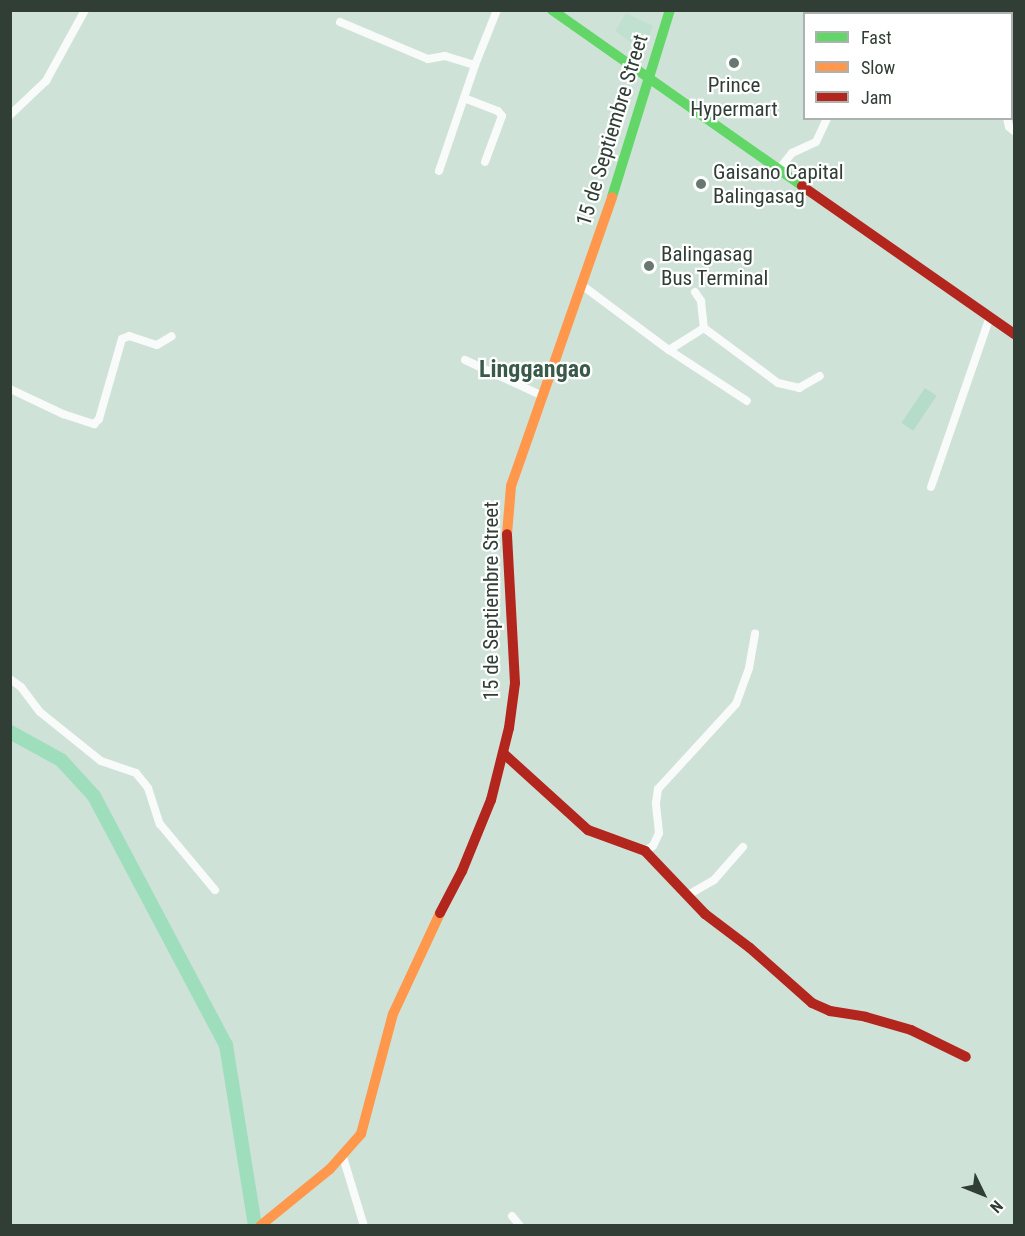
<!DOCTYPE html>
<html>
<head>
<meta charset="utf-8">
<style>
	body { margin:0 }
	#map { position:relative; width:1025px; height:1236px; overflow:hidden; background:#cfe2d8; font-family:"Roboto Condensed",sans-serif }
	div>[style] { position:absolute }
	.built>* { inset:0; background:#c1e1d0 }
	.green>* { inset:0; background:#b5dcc8; transform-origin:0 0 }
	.river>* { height:14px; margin:-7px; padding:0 7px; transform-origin:7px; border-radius:7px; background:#9edebd }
	.street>* { height:8px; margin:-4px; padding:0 4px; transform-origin:4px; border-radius:4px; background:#f8fbf9 }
	.fast>* { height:10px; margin:-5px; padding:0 5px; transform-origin:5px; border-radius:5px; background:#63d668 }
	.slow>* { height:10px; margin:-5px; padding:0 5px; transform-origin:5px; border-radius:5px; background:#ff974d }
	.jam>* { height:10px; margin:-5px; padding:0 5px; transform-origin:5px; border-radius:5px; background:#b3261e }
	.dots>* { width:16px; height:16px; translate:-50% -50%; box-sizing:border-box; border:3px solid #fff; border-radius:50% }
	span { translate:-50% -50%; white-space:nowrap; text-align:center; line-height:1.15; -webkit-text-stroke:4.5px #fff; paint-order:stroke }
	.poi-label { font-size:21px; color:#303e36 }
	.left { translate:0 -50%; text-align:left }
	.street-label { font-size:21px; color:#303e36 }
	.quarter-label { font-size:24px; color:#395949; font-weight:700 }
	.frame { position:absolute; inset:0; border:12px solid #303e36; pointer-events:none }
	.legend { position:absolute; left:803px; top:12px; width:210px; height:108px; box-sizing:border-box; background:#fff; border:2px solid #acb2af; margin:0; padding:8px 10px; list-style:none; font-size:18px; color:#303e36 }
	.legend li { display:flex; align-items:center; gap:12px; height:30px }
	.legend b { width:30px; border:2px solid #acb2af }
	.north { position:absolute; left:953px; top:1164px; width:60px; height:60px; -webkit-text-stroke:4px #fff; paint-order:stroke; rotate:133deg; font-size:16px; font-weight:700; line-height:24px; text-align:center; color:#303e36 }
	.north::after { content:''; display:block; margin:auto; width:21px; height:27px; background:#303e36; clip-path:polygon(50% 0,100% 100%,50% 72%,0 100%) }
</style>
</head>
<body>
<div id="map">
	<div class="built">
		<i style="clip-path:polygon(626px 13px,653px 26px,645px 47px,640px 49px,615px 31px)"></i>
	</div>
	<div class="green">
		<i style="left:925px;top:388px;width:14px;height:42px;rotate:34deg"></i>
	</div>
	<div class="river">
		<i style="left:10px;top:732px;width:58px;rotate:28.8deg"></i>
		<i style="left:61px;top:760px;width:49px;rotate:47.5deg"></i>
		<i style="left:94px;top:796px;width:282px;rotate:62.1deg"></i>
		<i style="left:226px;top:1045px;width:183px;rotate:80.9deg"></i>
	</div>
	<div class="street">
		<i style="left:340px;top:22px;width:95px;rotate:22.8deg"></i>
		<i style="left:428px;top:59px;width:17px;rotate:-10deg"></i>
		<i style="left:445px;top:56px;width:31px;rotate:17deg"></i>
		<i style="left:464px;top:98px;width:36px;rotate:21deg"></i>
		<i style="left:498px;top:111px;width:6px;rotate:51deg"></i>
		<i style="left:502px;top:116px;width:49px;rotate:110.3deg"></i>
		<i style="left:10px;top:115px;width:50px;rotate:-43.4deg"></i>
		<i style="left:46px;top:81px;width:81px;rotate:-61.2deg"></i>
		<i style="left:1007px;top:118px;width:9px;rotate:77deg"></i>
		<i style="left:1009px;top:127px;width:6px;rotate:39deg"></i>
		<i style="left:779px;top:169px;width:21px;rotate:-51deg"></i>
		<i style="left:792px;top:153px;width:26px;rotate:-25deg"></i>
		<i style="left:816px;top:142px;width:26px;rotate:-65deg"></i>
		<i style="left:439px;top:171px;width:112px;rotate:-71.2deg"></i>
		<i style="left:475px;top:65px;width:59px;rotate:-68.2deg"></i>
		<i style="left:583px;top:286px;width:107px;rotate:36.7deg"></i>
		<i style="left:669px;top:350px;width:93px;rotate:33.2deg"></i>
		<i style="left:695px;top:292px;width:11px;rotate:56deg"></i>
		<i style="left:701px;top:301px;width:27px;rotate:84deg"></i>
		<i style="left:704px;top:328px;width:92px;rotate:36.6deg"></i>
		<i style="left:778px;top:383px;width:22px;rotate:13deg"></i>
		<i style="left:799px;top:388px;width:24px;rotate:-30deg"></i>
		<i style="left:669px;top:350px;width:41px;rotate:-32.2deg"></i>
		<i style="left:465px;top:360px;width:86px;rotate:24.8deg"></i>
		<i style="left:10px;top:389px;width:59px;rotate:25.3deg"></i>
		<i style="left:63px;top:414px;width:33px;rotate:18deg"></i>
		<i style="left:94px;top:424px;width:7px;rotate:-45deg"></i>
		<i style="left:99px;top:419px;width:83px;rotate:-74deg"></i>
		<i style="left:122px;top:339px;width:8px;rotate:-23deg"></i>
		<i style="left:129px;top:336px;width:29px;rotate:18deg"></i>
		<i style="left:157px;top:345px;width:17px;rotate:-31deg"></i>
		<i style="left:931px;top:487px;width:180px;rotate:-70.9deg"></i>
		<i style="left:10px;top:679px;width:14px;rotate:36deg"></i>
		<i style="left:21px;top:687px;width:31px;rotate:53deg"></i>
		<i style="left:40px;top:712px;width:78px;rotate:38.8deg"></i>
		<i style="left:101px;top:761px;width:37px;rotate:19deg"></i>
		<i style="left:136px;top:773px;width:19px;rotate:51deg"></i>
		<i style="left:148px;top:788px;width:38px;rotate:72deg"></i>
		<i style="left:160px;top:824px;width:86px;rotate:50.2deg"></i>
		<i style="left:645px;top:851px;width:9px;rotate:-32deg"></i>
		<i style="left:653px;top:846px;width:14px;rotate:-65deg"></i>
		<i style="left:659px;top:833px;width:30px;rotate:-96deg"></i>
		<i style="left:656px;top:803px;width:14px;rotate:-82deg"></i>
		<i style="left:658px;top:789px;width:115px;rotate:-47.5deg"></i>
		<i style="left:736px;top:704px;width:38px;rotate:-70deg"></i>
		<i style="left:749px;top:668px;width:35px;rotate:-80deg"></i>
		<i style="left:688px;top:895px;width:30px;rotate:-30deg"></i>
		<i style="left:714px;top:880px;width:44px;rotate:-48.7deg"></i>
		<i style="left:343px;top:1157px;width:72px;rotate:73.1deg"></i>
		<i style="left:512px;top:1216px;width:13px;rotate:51deg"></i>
	</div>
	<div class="fast">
		<i style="left:552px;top:10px;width:306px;rotate:35.1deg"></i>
		<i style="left:612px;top:197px;width:196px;rotate:-72.8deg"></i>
	</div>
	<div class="slow">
		<i style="left:507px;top:534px;width:48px;rotate:-85.2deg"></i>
		<i style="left:511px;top:486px;width:306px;rotate:-70.7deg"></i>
		<i style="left:260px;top:1226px;width:90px;rotate:-39.2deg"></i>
		<i style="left:330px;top:1169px;width:47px;rotate:-48.5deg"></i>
		<i style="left:361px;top:1134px;width:124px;rotate:-75.1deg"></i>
		<i style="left:393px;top:1014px;width:111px;rotate:-65deg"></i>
	</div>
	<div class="jam">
		<i style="left:802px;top:186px;width:259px;rotate:34.9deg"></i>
		<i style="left:503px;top:753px;width:115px;rotate:42.2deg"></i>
		<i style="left:588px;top:830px;width:61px;rotate:20.2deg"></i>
		<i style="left:645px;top:851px;width:87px;rotate:46.4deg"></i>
		<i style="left:705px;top:914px;width:56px;rotate:37.1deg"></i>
		<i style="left:750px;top:948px;width:83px;rotate:41.6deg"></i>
		<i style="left:812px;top:1003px;width:20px;rotate:24deg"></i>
		<i style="left:830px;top:1011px;width:36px;rotate:9deg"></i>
		<i style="left:866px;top:1017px;width:47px;rotate:16.1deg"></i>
		<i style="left:911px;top:1030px;width:61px;rotate:26.1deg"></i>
		<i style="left:440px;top:913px;width:47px;rotate:-62.4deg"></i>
		<i style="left:462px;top:871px;width:77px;rotate:-67.8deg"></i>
		<i style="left:491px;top:800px;width:74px;rotate:-76deg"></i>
		<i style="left:509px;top:728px;width:45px;rotate:-82.4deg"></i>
		<i style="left:515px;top:683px;width:149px;rotate:-93.1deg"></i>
	</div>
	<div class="dots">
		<i style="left:734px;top:63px;background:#68776f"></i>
		<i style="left:701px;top:184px;background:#68776f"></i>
		<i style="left:649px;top:266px;background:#68776f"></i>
	</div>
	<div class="poi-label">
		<span style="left:734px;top:97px">Prince<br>Hypermart</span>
		<span class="left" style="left:713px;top:184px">Gaisano Capital<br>Balingasag</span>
		<span class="left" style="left:661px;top:266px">Balingasag<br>Bus Terminal</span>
	</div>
	<div class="street-label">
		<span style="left:612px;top:130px;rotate:-73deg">15 de Septiembre Street</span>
		<span style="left:491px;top:601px;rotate:-90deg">15 de Septiembre Street</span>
	</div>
	<div class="quarter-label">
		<span style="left:535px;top:370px">Linggangao</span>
	</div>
	<div class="frame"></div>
	<ul class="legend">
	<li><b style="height:8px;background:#63d668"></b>Fast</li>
	<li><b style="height:8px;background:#ff974d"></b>Slow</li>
	<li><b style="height:8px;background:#b3261e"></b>Jam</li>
	</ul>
	<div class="north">N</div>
</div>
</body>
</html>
